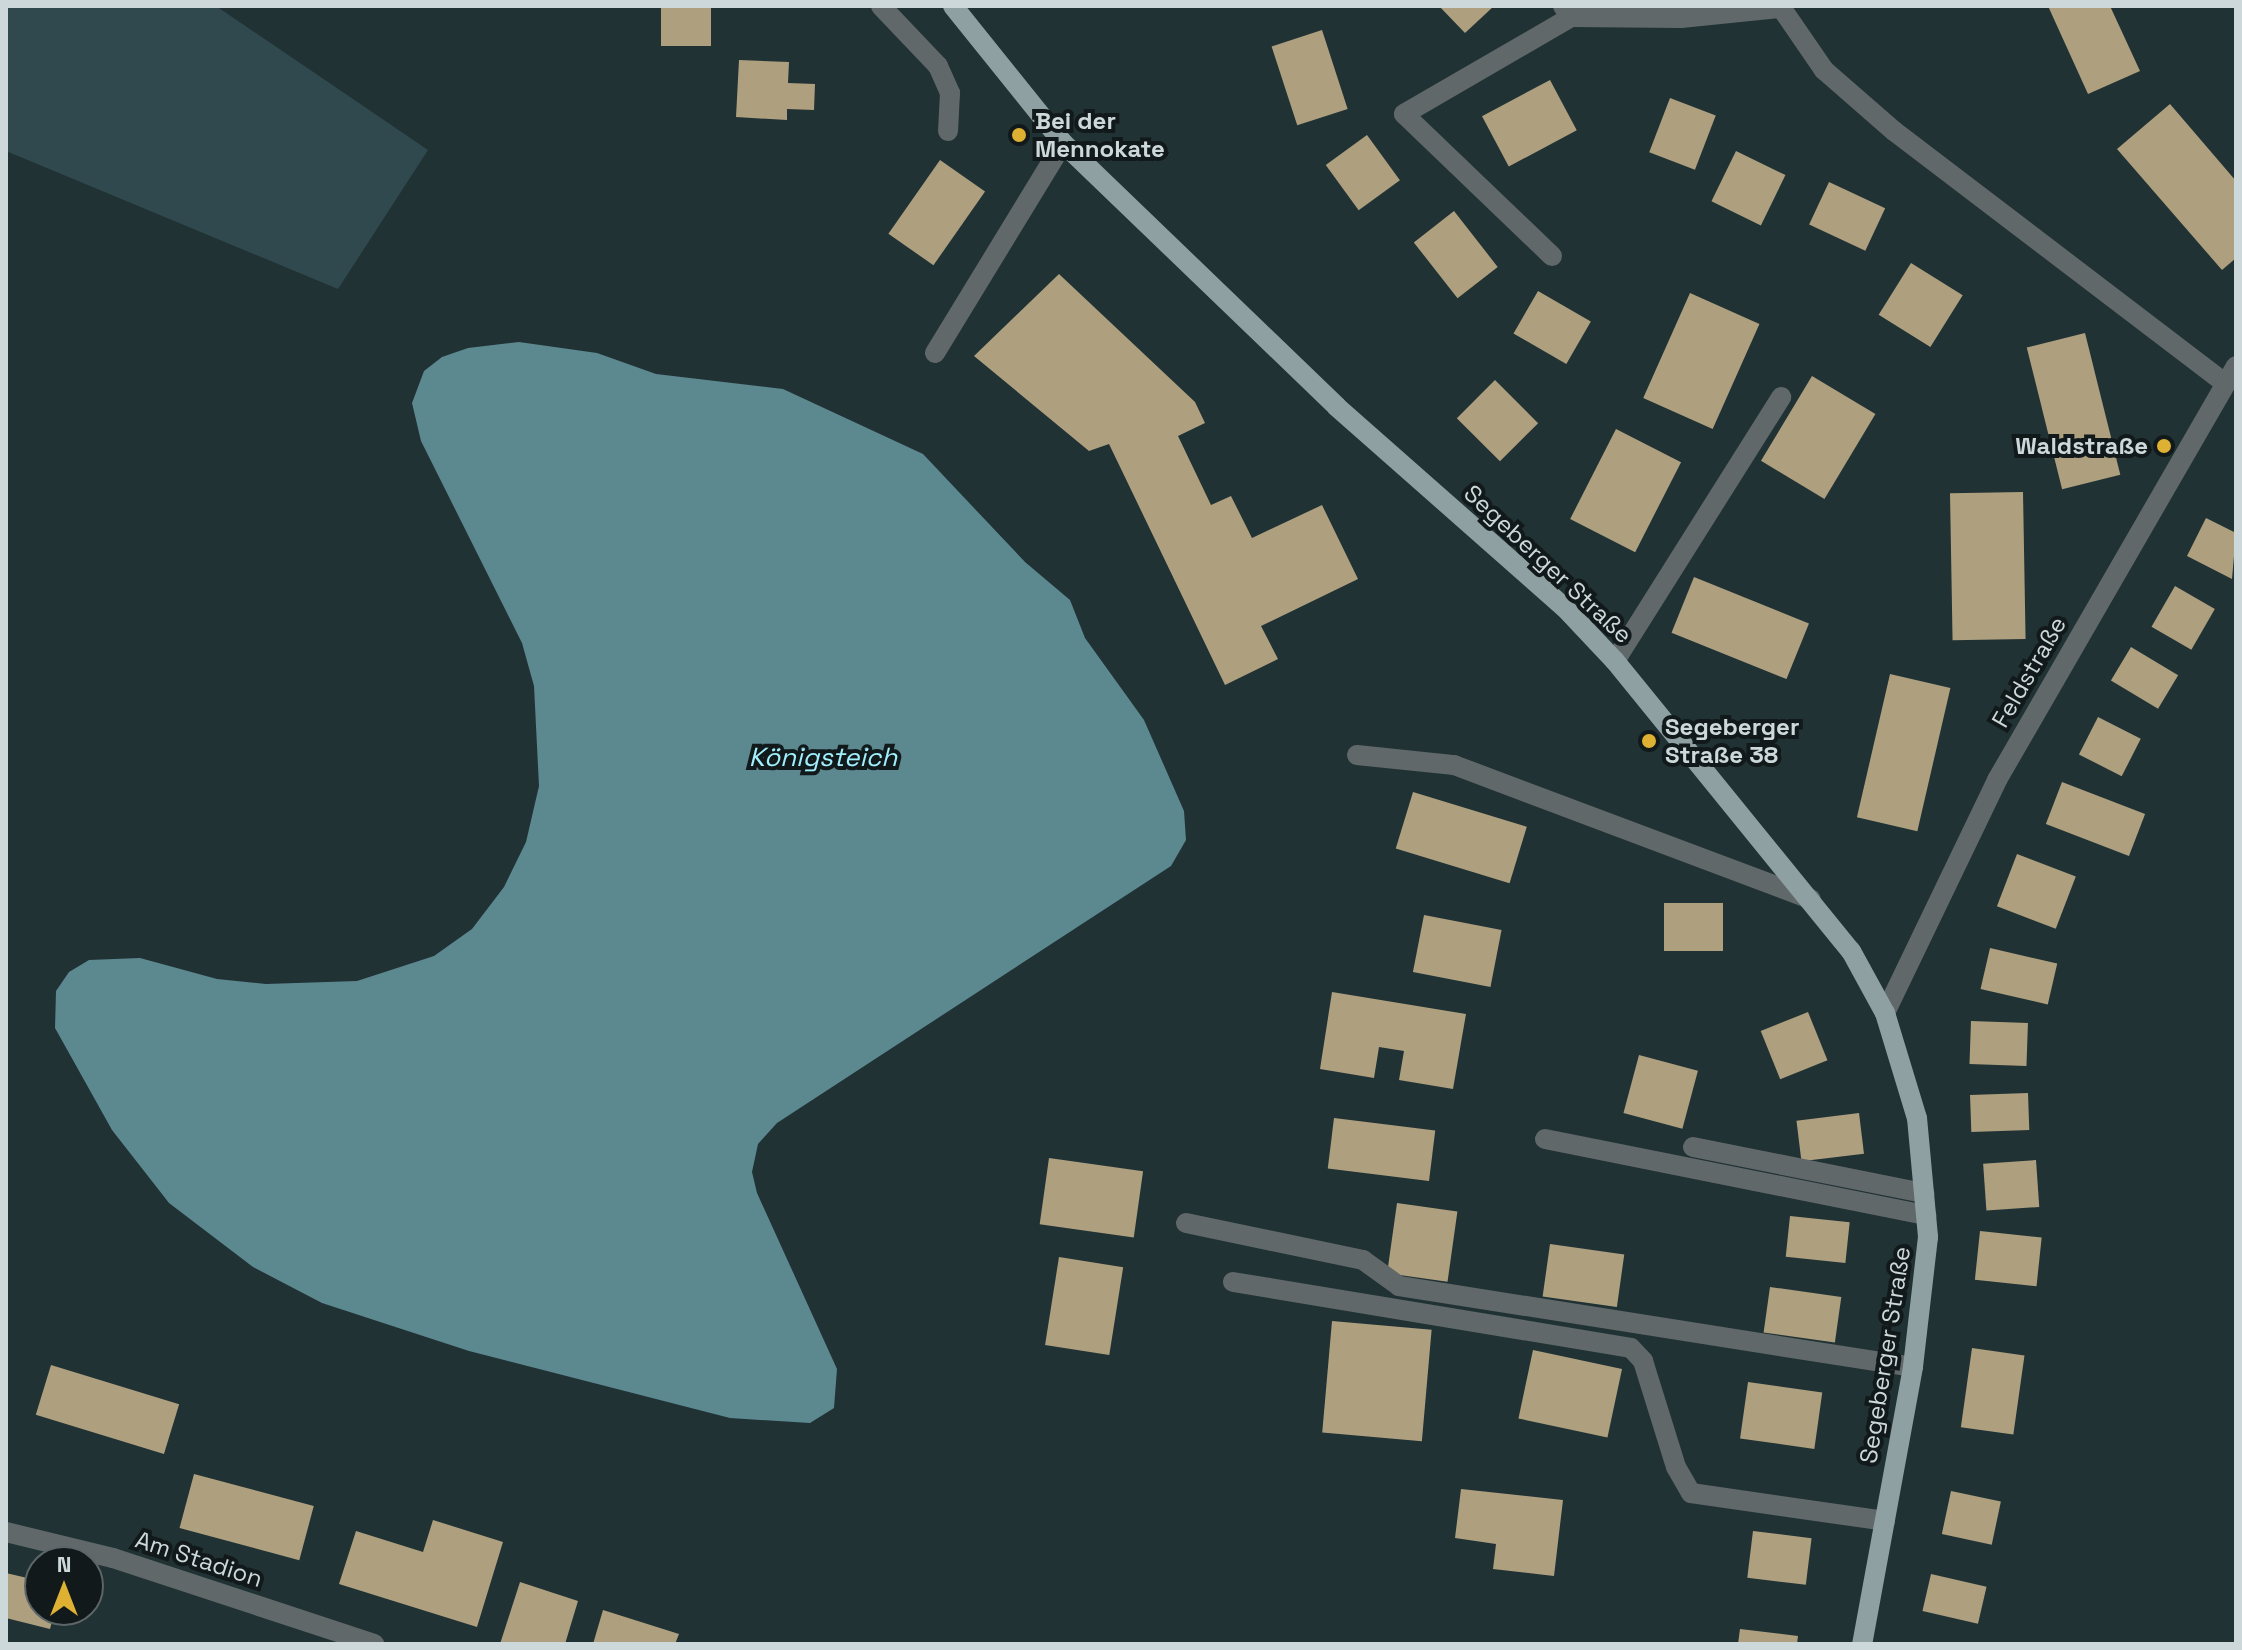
<!DOCTYPE html>
<html>
<head>
<meta charset="utf-8">
<style>
	body { margin:0 }
	#map { position:relative; width:2242px; height:1650px; overflow:hidden; background:#213235; font-family:"Space Grotesk",sans-serif }
	div>[style] { position:absolute }
	.green>* { inset:0; background:#30494e }
	.water>* { inset:0; background:#5c8890 }
	.building>* { inset:0; background:#aea07f; transform-origin:0 0 }
	.minor>* { height:20px; margin:-10px; padding:0 10px; transform-origin:10px; border-radius:10px; background:#60686a }
	.major>* { height:20px; margin:-10px; padding:0 10px; transform-origin:10px; border-radius:10px; background:#8fa0a3 }
	.dots>* { width:22px; height:22px; translate:-50% -50%; box-sizing:border-box; border:4px solid #11191a; border-radius:50% }
	span { translate:-50% -50%; white-space:nowrap; text-align:center; line-height:1.15; -webkit-text-stroke:8px #11191a; paint-order:stroke }
	.poi-label { font-size:24px; color:#cdd8da; font-weight:700 }
	.left { translate:0 -50%; text-align:left }
	.right { translate:-100% -50%; text-align:right }
	.street-label { font-size:24px; color:#cdd8da }
	.water-label { font-size:26px; color:#a1effd; font-style:italic }
	.frame { position:absolute; inset:0; border:8px solid #cdd8da; pointer-events:none }
	.north { position:absolute; left:24px; top:1546px; width:80px; height:80px; box-sizing:border-box; background:#11191a; border:2px solid #5c6567; border-radius:50%; rotate:0deg; font-size:22px; font-weight:700; line-height:32px; text-align:center; color:#cdd8da }
	.north::after { content:''; display:block; margin:auto; width:28px; height:36px; background:#deb133; clip-path:polygon(50% 0,100% 100%,50% 72%,0 100%) }
</style>
</head>
<body>
<div id="map">
	<div class="green">
		<i style="clip-path:polygon(6px 6px,216px 6px,428px 150px,338px 289px,6px 151px)"></i>
	</div>
	<div class="water">
		<i style="clip-path:polygon(519px 342px,597px 353px,656px 374px,783px 389px,923px 454px,1025px 562px,1070px 600px,1085px 638px,1144px 720px,1184px 811px,1186px 840px,1171px 866px,777px 1123px,758px 1144px,752px 1172px,757px 1193px,837px 1369px,834px 1408px,810px 1423px,730px 1418px,469px 1351px,322px 1303px,253px 1267px,169px 1203px,112px 1130px,55px 1028px,56px 991px,69px 972px,89px 960px,140px 958px,217px 979px,266px 984px,357px 981px,434px 956px,472px 929px,504px 887px,526px 842px,539px 786px,534px 686px,522px 643px,421px 441px,412px 403px,424px 371px,442px 357px,468px 348px)"></i>
	</div>
	<div class="building">
		<i style="left:661px;top:6px;width:50px;height:40px"></i>
		<i style="clip-path:polygon(1439px 6px,1494px 6px,1465px 33px)"></i>
		<i style="clip-path:polygon(2048px 6px,2110px 6px,2140px 71px,2088px 94px)"></i>
		<i style="left:1322px;top:30px;width:83px;height:53px;rotate:72deg"></i>
		<i style="clip-path:polygon(739px 60px,789px 62px,788px 83px,815px 84px,814px 110px,787px 109px,787px 120px,736px 117px)"></i>
		<i style="left:1550px;top:80px;width:57px;height:77px;rotate:62deg"></i>
		<i style="left:1670px;top:98px;width:49px;height:58px;rotate:21deg"></i>
		<i style="clip-path:polygon(2170px 104px,2236px 181px,2236px 258px,2222px 270px,2117px 149px)"></i>
		<i style="left:1367px;top:135px;width:56px;height:51px;rotate:54deg"></i>
		<i style="left:1736px;top:151px;width:55px;height:56px;rotate:26deg"></i>
		<i style="left:940px;top:160px;width:55px;height:90px;rotate:35deg"></i>
		<i style="left:1829px;top:182px;width:62px;height:47px;rotate:25deg"></i>
		<i style="left:1454px;top:211px;width:71px;height:51px;rotate:52deg"></i>
		<i style="left:1911px;top:263px;width:61px;height:61px;rotate:32deg"></i>
		<i style="clip-path:polygon(1059px 274px,1195px 402px,1205px 423px,1178px 436px,1211px 505px,1231px 496px,1252px 538px,1322px 505px,1358px 579px,1261px 626px,1278px 659px,1225px 685px,1109px 444px,1089px 451px,974px 356px)"></i>
		<i style="left:1538px;top:291px;width:61px;height:49px;rotate:30deg"></i>
		<i style="left:1690px;top:293px;width:76px;height:115px;rotate:24deg"></i>
		<i style="left:2085px;top:333px;width:146px;height:60px;rotate:76deg"></i>
		<i style="left:1812px;top:376px;width:74px;height:99px;rotate:31deg"></i>
		<i style="left:1495px;top:380px;width:61px;height:54px;rotate:45deg"></i>
		<i style="left:1616px;top:429px;width:73px;height:101px;rotate:27deg"></i>
		<i style="left:2023px;top:492px;width:147px;height:73px;rotate:89deg"></i>
		<i style="clip-path:polygon(2206px 518px,2236px 533px,2232px 579px,2187px 556px)"></i>
		<i style="left:1694px;top:577px;width:124px;height:60px;rotate:22deg"></i>
		<i style="left:2175px;top:586px;width:46px;height:47px;rotate:30deg"></i>
		<i style="left:2131px;top:647px;width:55px;height:39px;rotate:31deg"></i>
		<i style="left:1890px;top:674px;width:62px;height:147px;rotate:13deg"></i>
		<i style="left:2098px;top:717px;width:48px;height:42px;rotate:27deg"></i>
		<i style="left:2062px;top:782px;width:89px;height:45px;rotate:21deg"></i>
		<i style="left:1413px;top:792px;width:119px;height:59px;rotate:17deg"></i>
		<i style="left:2017px;top:854px;width:63px;height:56px;rotate:21deg"></i>
		<i style="left:1664px;top:903px;width:59px;height:48px"></i>
		<i style="left:1424px;top:915px;width:79px;height:58px;rotate:11deg"></i>
		<i style="left:1990px;top:948px;width:69px;height:42px;rotate:13deg"></i>
		<i style="clip-path:polygon(1332px 992px,1466px 1014px,1453px 1089px,1399px 1080px,1404px 1051px,1379px 1047px,1374px 1078px,1320px 1069px)"></i>
		<i style="left:1808px;top:1012px;width:52px;height:51px;rotate:68deg"></i>
		<i style="left:1971px;top:1021px;width:57px;height:43px;rotate:2deg"></i>
		<i style="left:1639px;top:1055px;width:61px;height:60px;rotate:15deg"></i>
		<i style="left:2028px;top:1093px;width:37px;height:58px;rotate:88deg"></i>
		<i style="left:1859px;top:1113px;width:41px;height:63px;rotate:83deg"></i>
		<i style="left:1334px;top:1118px;width:102px;height:51px;rotate:7deg"></i>
		<i style="left:1049px;top:1158px;width:95px;height:67px;rotate:8deg"></i>
		<i style="left:2036px;top:1160px;width:47px;height:53px;rotate:86deg"></i>
		<i style="left:1397px;top:1203px;width:61px;height:71px;rotate:8deg"></i>
		<i style="left:1790px;top:1216px;width:60px;height:41px;rotate:6deg"></i>
		<i style="left:1980px;top:1231px;width:62px;height:49px;rotate:6deg"></i>
		<i style="left:1550px;top:1244px;width:75px;height:53px;rotate:8deg"></i>
		<i style="left:1059px;top:1257px;width:65px;height:89px;rotate:9deg"></i>
		<i style="left:1770px;top:1287px;width:72px;height:46px;rotate:8deg"></i>
		<i style="left:1332px;top:1321px;width:100px;height:112px;rotate:5deg"></i>
		<i style="left:1972px;top:1348px;width:53px;height:80px;rotate:8deg"></i>
		<i style="left:1533px;top:1350px;width:91px;height:70px;rotate:12deg"></i>
		<i style="left:51px;top:1365px;width:134px;height:52px;rotate:17deg"></i>
		<i style="left:1748px;top:1382px;width:75px;height:57px;rotate:8deg"></i>
		<i style="left:194px;top:1474px;width:124px;height:56px;rotate:15deg"></i>
		<i style="clip-path:polygon(1461px 1489px,1563px 1500px,1554px 1576px,1493px 1569px,1496px 1544px,1455px 1538px)"></i>
		<i style="left:1951px;top:1491px;width:51px;height:44px;rotate:12deg"></i>
		<i style="clip-path:polygon(433px 1520px,503px 1542px,477px 1627px,339px 1584px,356px 1531px,423px 1552px)"></i>
		<i style="left:1753px;top:1531px;width:59px;height:47px;rotate:7deg"></i>
		<i style="clip-path:polygon(6px 1573px,40px 1581px,40px 1610px,55px 1610px,50px 1629px,6px 1618px)"></i>
		<i style="left:1931px;top:1574px;width:57px;height:38px;rotate:13deg"></i>
		<i style="clip-path:polygon(520px 1582px,578px 1601px,565px 1644px,500px 1644px)"></i>
		<i style="clip-path:polygon(603px 1610px,679px 1634px,675px 1644px,593px 1644px)"></i>
		<i style="clip-path:polygon(1740px 1629px,1798px 1636px,1797px 1644px,1738px 1644px)"></i>
	</div>
	<div class="minor">
		<i style="left:881px;top:6px;width:83px;rotate:46.5deg"></i>
		<i style="left:938px;top:66px;width:30px;rotate:66deg"></i>
		<i style="left:950px;top:93px;width:38px;rotate:93deg"></i>
		<i style="left:1563px;top:6px;width:14px;rotate:54deg"></i>
		<i style="left:1571px;top:17px;width:110px;rotate:0.5deg"></i>
		<i style="left:1681px;top:18px;width:100px;rotate:-5.8deg"></i>
		<i style="left:1780px;top:6px;width:78px;rotate:55.5deg"></i>
		<i style="left:1824px;top:70px;width:93px;rotate:41.1deg"></i>
		<i style="left:1894px;top:131px;width:416px;rotate:37.3deg"></i>
		<i style="left:1552px;top:256px;width:205px;rotate:-136.2deg"></i>
		<i style="left:1404px;top:114px;width:193px;rotate:-30.1deg"></i>
		<i style="left:935px;top:353px;width:246px;rotate:-58.6deg"></i>
		<i style="left:1615px;top:661px;width:312px;rotate:-57.8deg"></i>
		<i style="left:1357px;top:755px;width:98px;rotate:5.9deg"></i>
		<i style="left:1454px;top:765px;width:381px;rotate:20.6deg"></i>
		<i style="left:1885px;top:1013px;width:259px;rotate:-64.3deg"></i>
		<i style="left:1997px;top:780px;width:478px;rotate:-60deg"></i>
		<i style="left:1545px;top:1139px;width:389px;rotate:11.3deg"></i>
		<i style="left:1693px;top:1147px;width:236px;rotate:11.3deg"></i>
		<i style="left:1186px;top:1223px;width:181px;rotate:11.8deg"></i>
		<i style="left:1363px;top:1260px;width:44px;rotate:35.8deg"></i>
		<i style="left:1399px;top:1286px;width:520px;rotate:8.96deg"></i>
		<i style="left:1233px;top:1282px;width:403px;rotate:9.4deg"></i>
		<i style="left:1631px;top:1348px;width:18px;rotate:47deg"></i>
		<i style="left:1643px;top:1361px;width:111px;rotate:72.7deg"></i>
		<i style="left:1676px;top:1467px;width:30px;rotate:60deg"></i>
		<i style="left:1691px;top:1493px;width:196px;rotate:8.2deg"></i>
		<i style="left:6px;top:1532px;width:110px;rotate:13.7deg"></i>
		<i style="left:113px;top:1558px;width:275px;rotate:18.2deg"></i>
	</div>
	<div class="major">
		<i style="left:953px;top:6px;width:176px;rotate:51.2deg"></i>
		<i style="left:1063px;top:143px;width:380px;rotate:43.9deg"></i>
		<i style="left:1337px;top:407px;width:303px;rotate:41.4deg"></i>
		<i style="left:1564px;top:607px;width:74px;rotate:46.6deg"></i>
		<i style="left:1615px;top:661px;width:374px;rotate:50.9deg"></i>
		<i style="left:1851px;top:951px;width:71px;rotate:61.3deg"></i>
		<i style="left:1885px;top:1013px;width:110px;rotate:73.1deg"></i>
		<i style="left:1917px;top:1118px;width:120px;rotate:84.7deg"></i>
		<i style="left:1928px;top:1237px;width:131px;rotate:96.6deg"></i>
		<i style="left:1913px;top:1367px;width:282px;rotate:100.4deg"></i>
	</div>
	<div class="dots">
		<i style="left:1019px;top:135px;background:#deb133"></i>
		<i style="left:2164px;top:446px;background:#deb133"></i>
		<i style="left:1649px;top:741px;background:#deb133"></i>
	</div>
	<div class="poi-label">
		<span class="left" style="left:1035px;top:135px">Bei der<br>Mennokate</span>
		<span class="right" style="left:2148px;top:446px">Waldstraße</span>
		<span class="left" style="left:1665px;top:741px">Segeberger<br>Straße 38</span>
	</div>
	<div class="street-label">
		<span style="left:1548px;top:564px;rotate:43deg">Segeberger Straße</span>
		<span style="left:2029px;top:672px;rotate:-60deg">Feldstraße</span>
		<span style="left:1885px;top:1355px;rotate:-81deg">Segeberger Straße</span>
		<span style="left:199px;top:1559px;rotate:18deg">Am Stadion</span>
	</div>
	<div class="water-label">
		<span style="left:823px;top:758px">Königsteich</span>
	</div>
	<div class="frame"></div>
	<div class="north">N</div>
</div>
</body>
</html>
